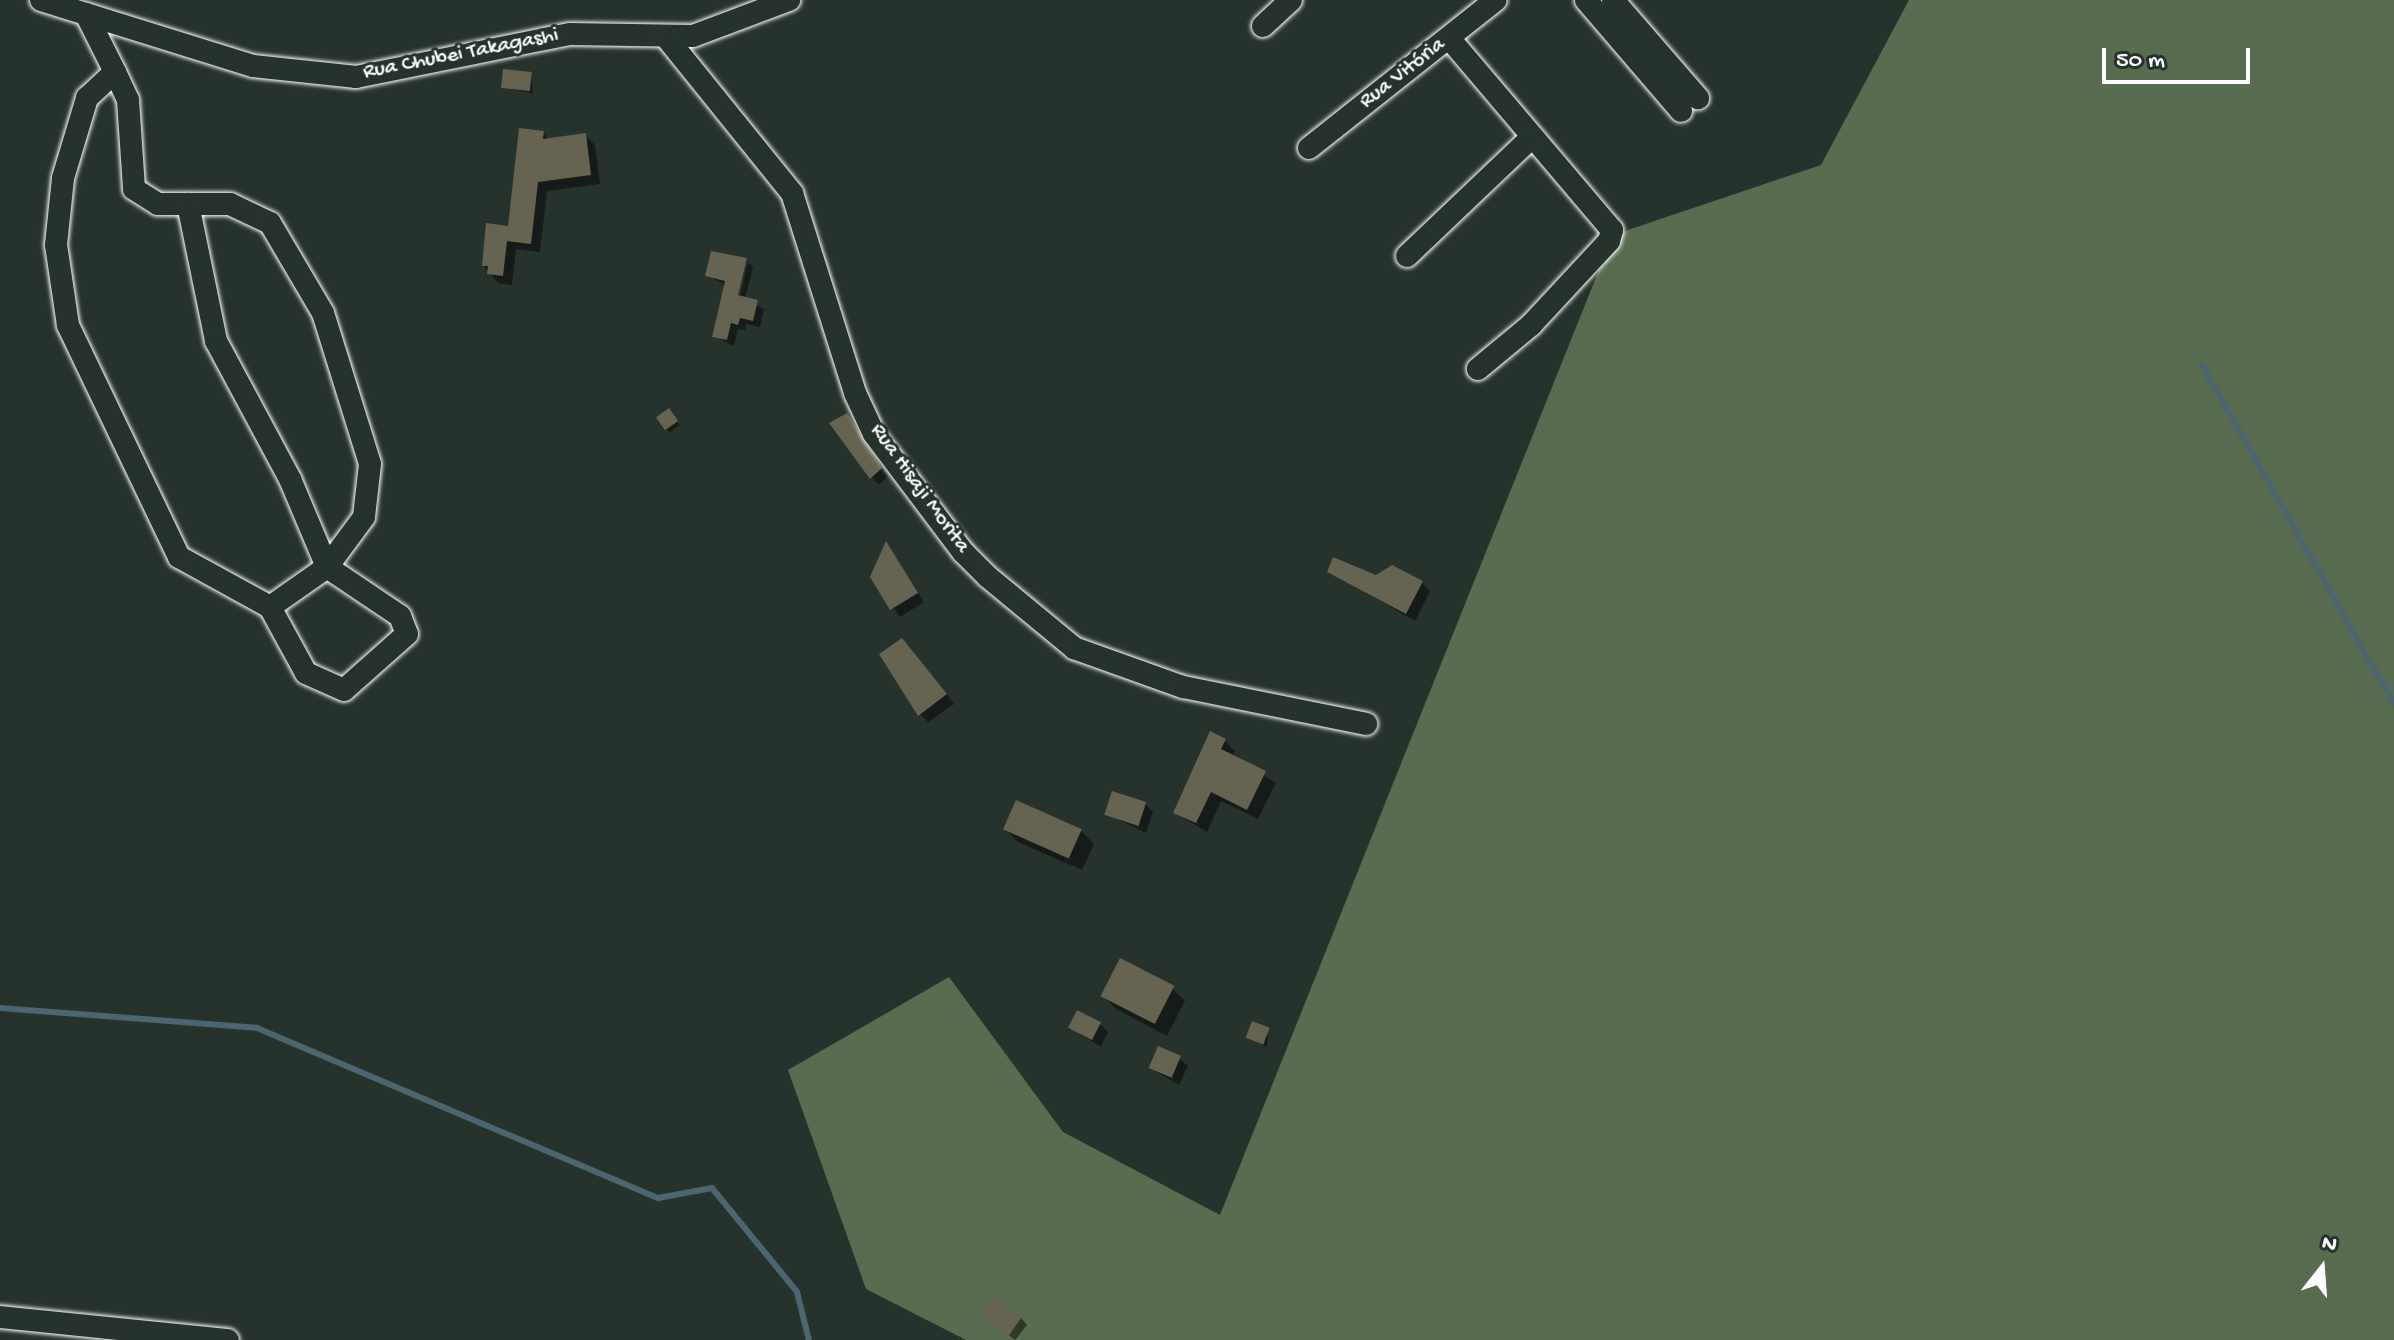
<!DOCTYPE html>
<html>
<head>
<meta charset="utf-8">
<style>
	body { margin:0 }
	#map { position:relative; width:2394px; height:1340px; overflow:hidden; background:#26332d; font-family:"Gochi Hand",sans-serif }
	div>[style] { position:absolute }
	.green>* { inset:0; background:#586c4f }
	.shadow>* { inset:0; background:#0007 }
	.stream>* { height:6px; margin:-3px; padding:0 3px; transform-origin:3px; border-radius:3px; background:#4b6670 }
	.building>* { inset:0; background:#666350; transform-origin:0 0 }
	.roads { filter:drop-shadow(0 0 2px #fff) drop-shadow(0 0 2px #fff) }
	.minor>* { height:22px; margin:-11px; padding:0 11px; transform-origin:11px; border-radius:11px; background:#26332d }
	span { translate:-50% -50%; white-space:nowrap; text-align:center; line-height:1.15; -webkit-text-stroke:6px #26332d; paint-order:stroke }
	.street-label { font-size:22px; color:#fff }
	.north { position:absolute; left:2282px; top:1228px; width:80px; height:80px; -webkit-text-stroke:6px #26332d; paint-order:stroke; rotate:17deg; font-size:22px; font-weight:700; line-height:32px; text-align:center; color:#fff }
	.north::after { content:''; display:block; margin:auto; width:28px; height:36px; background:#fff; clip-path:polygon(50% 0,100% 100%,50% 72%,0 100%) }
	.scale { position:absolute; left:2102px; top:48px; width:148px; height:36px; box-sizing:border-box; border:4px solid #fff; border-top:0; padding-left:10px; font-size:24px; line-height:28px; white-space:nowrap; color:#fff; -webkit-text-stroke:6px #26332d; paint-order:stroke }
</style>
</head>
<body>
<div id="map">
	<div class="green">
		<i style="clip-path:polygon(1909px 0,2394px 0,2394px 1340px,966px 1340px,866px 1289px,788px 1070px,949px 977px,1063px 1132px,1220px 1215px,1613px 235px,1821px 165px)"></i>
	</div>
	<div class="shadow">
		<i style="clip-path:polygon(531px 74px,533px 94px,503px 87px)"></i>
		<i style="clip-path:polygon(543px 133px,550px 140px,585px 135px,595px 145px,600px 184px,547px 191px,540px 252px,516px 249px,512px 285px,498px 283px,484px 266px,509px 228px)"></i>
		<i style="clip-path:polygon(evenodd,746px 260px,753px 267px,745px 299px,764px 309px,760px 327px,746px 324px,745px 330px,738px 329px,734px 346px,714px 336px,726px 285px,708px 276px,746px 260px,744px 262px,748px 262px,738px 305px,734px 304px,744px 262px)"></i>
		<i style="clip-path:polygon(672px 414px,680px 425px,670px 432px,666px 429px)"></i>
		<i style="clip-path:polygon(847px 415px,888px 476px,879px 485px,871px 477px)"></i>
		<i style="clip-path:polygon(886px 545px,924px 602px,900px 617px,872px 577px)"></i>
		<i style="clip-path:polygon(1329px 571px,1422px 582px,1430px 591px,1415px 621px)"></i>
		<i style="clip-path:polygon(931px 674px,954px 704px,928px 722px,920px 714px)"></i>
		<i style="clip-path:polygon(1225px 741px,1235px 751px,1232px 756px,1276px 783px,1258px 819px,1221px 801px,1207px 832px,1175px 813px)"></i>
		<i style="clip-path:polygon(1145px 804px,1153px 812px,1146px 833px,1107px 814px)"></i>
		<i style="clip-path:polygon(1005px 829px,1081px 831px,1094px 844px,1082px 870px,1018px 842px)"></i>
		<i style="clip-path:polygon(1172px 988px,1185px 1001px,1167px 1036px,1116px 1009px,1103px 996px)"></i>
		<i style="clip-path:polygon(1099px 1023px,1108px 1032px,1101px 1047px,1071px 1028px)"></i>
		<i style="clip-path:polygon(1268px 1030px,1267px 1047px,1248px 1037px)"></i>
		<i style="clip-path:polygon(1179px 1058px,1188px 1066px,1179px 1085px,1150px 1068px)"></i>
		<i style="clip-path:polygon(983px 1316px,1021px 1318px,1027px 1325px,1015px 1340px)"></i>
	</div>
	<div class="stream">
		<i style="left:2202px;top:365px;width:390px;rotate:60.5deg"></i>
		<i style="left:0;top:1008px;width:258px;rotate:4.4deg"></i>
		<i style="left:257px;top:1028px;width:436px;rotate:23deg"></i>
		<i style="left:658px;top:1198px;width:55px;rotate:-10.5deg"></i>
		<i style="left:712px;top:1188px;width:134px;rotate:50.7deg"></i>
		<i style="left:797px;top:1292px;width:49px;rotate:76deg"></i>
	</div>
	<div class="building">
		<i style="left:503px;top:69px;width:29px;height:19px;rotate:6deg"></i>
		<i style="clip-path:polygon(519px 128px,544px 131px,543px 139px,586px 133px,591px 175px,538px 182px,531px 244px,507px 241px,503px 276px,487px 274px,488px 266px,482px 266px,486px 223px,508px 226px)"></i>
		<i style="clip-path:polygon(711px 251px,747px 258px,738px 295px,758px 300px,753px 321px,740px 318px,738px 325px,731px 323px,727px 340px,712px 337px,725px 281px,705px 276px)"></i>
		<i style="left:669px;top:408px;width:16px;height:16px;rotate:55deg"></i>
		<i style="clip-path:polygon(847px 413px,882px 468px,870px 479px,829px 423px)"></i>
		<i style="clip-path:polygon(886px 541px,918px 593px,890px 610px,870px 577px)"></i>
		<i style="clip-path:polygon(1333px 557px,1376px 575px,1392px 565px,1423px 581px,1406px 614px,1327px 572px)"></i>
		<i style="clip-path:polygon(902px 638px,947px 694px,918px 716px,879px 654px)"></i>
		<i style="clip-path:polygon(1210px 731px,1226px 739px,1221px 749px,1266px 771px,1247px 810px,1211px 792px,1196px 823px,1173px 813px)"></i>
		<i style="left:1112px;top:791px;width:36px;height:25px;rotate:18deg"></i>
		<i style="left:1016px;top:800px;width:72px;height:32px;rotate:24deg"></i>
		<i style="left:1120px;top:958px;width:61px;height:43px;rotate:27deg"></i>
		<i style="left:1077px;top:1010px;width:27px;height:20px;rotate:27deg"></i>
		<i style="left:1252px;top:1021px;width:19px;height:18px;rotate:21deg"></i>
		<i style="left:1158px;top:1046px;width:25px;height:24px;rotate:23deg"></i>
		<i style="left:993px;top:1297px;width:35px;height:23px;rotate:35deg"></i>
	</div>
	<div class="roads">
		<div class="minor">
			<i style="left:41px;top:0;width:222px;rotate:17.3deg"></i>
			<i style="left:253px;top:66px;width:104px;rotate:6.1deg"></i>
			<i style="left:356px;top:77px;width:218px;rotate:-11.4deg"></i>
			<i style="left:570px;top:34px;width:123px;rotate:0.9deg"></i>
			<i style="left:693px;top:36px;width:103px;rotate:-20.6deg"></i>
			<i style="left:1586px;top:0;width:146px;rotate:49.4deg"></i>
			<i style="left:1613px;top:0;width:130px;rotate:49.1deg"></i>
			<i style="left:86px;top:14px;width:65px;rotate:63.4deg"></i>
			<i style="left:115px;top:72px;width:31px;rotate:65deg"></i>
			<i style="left:128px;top:100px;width:89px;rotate:86.1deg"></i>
			<i style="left:134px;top:189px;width:28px;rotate:32deg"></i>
			<i style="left:158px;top:204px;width:72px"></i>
			<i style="left:230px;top:204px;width:44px;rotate:25.4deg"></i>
			<i style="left:270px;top:223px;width:104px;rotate:59.5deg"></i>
			<i style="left:323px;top:313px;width:158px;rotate:72.7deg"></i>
			<i style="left:370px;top:464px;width:53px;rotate:96.5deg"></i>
			<i style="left:364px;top:517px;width:62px;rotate:126.5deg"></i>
			<i style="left:327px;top:567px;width:70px;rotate:144.9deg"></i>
			<i style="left:270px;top:607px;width:104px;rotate:-151.2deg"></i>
			<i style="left:179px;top:557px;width:257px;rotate:-115.6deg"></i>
			<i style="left:68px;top:325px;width:81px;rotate:-98.5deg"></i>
			<i style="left:56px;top:245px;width:67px;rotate:-84deg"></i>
			<i style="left:63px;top:178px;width:84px;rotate:-73.3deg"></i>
			<i style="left:87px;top:98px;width:38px;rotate:-43deg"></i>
			<i style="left:1263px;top:26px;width:38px;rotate:-43deg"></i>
			<i style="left:666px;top:37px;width:201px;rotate:51.1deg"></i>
			<i style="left:792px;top:193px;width:210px;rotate:72.5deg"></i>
			<i style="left:855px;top:393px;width:45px;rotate:65.1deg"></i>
			<i style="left:874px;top:434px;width:148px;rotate:53deg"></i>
			<i style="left:963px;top:552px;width:35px;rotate:45deg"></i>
			<i style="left:988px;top:577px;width:112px;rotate:39.5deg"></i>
			<i style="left:1074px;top:648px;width:116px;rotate:19.7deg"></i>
			<i style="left:1183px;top:687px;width:187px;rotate:11.4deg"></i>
			<i style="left:1449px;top:38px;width:252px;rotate:49.7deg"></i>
			<i style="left:1612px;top:230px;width:11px;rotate:105deg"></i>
			<i style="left:1609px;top:241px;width:115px;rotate:132.9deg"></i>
			<i style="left:1531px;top:325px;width:69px;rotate:140.3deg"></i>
			<i style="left:1309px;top:148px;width:238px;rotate:-38.4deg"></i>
			<i style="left:188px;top:204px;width:140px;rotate:78.4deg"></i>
			<i style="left:216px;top:341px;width:157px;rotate:61.8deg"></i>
			<i style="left:290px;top:479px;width:95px;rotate:67.2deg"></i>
			<i style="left:327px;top:567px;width:88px;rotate:33.9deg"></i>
			<i style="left:400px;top:616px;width:19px;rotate:69deg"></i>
			<i style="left:407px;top:634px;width:84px;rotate:138.4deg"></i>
			<i style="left:344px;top:690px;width:42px;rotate:-155.9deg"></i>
			<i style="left:306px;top:673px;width:75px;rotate:-118.6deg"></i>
			<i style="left:1407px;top:256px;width:171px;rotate:-43.6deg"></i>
			<i style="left:0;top:1317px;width:229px;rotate:5.8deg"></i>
		</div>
	</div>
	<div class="street-label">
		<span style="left:461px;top:55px;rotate:-11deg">Rua Chubei Takagashi</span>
		<span style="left:1403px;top:74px;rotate:-38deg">Rua Vitória</span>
		<span style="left:919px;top:489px;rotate:54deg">Rua Hisaji Morita</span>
	</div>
	<div class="north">N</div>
	<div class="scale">50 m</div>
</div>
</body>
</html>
